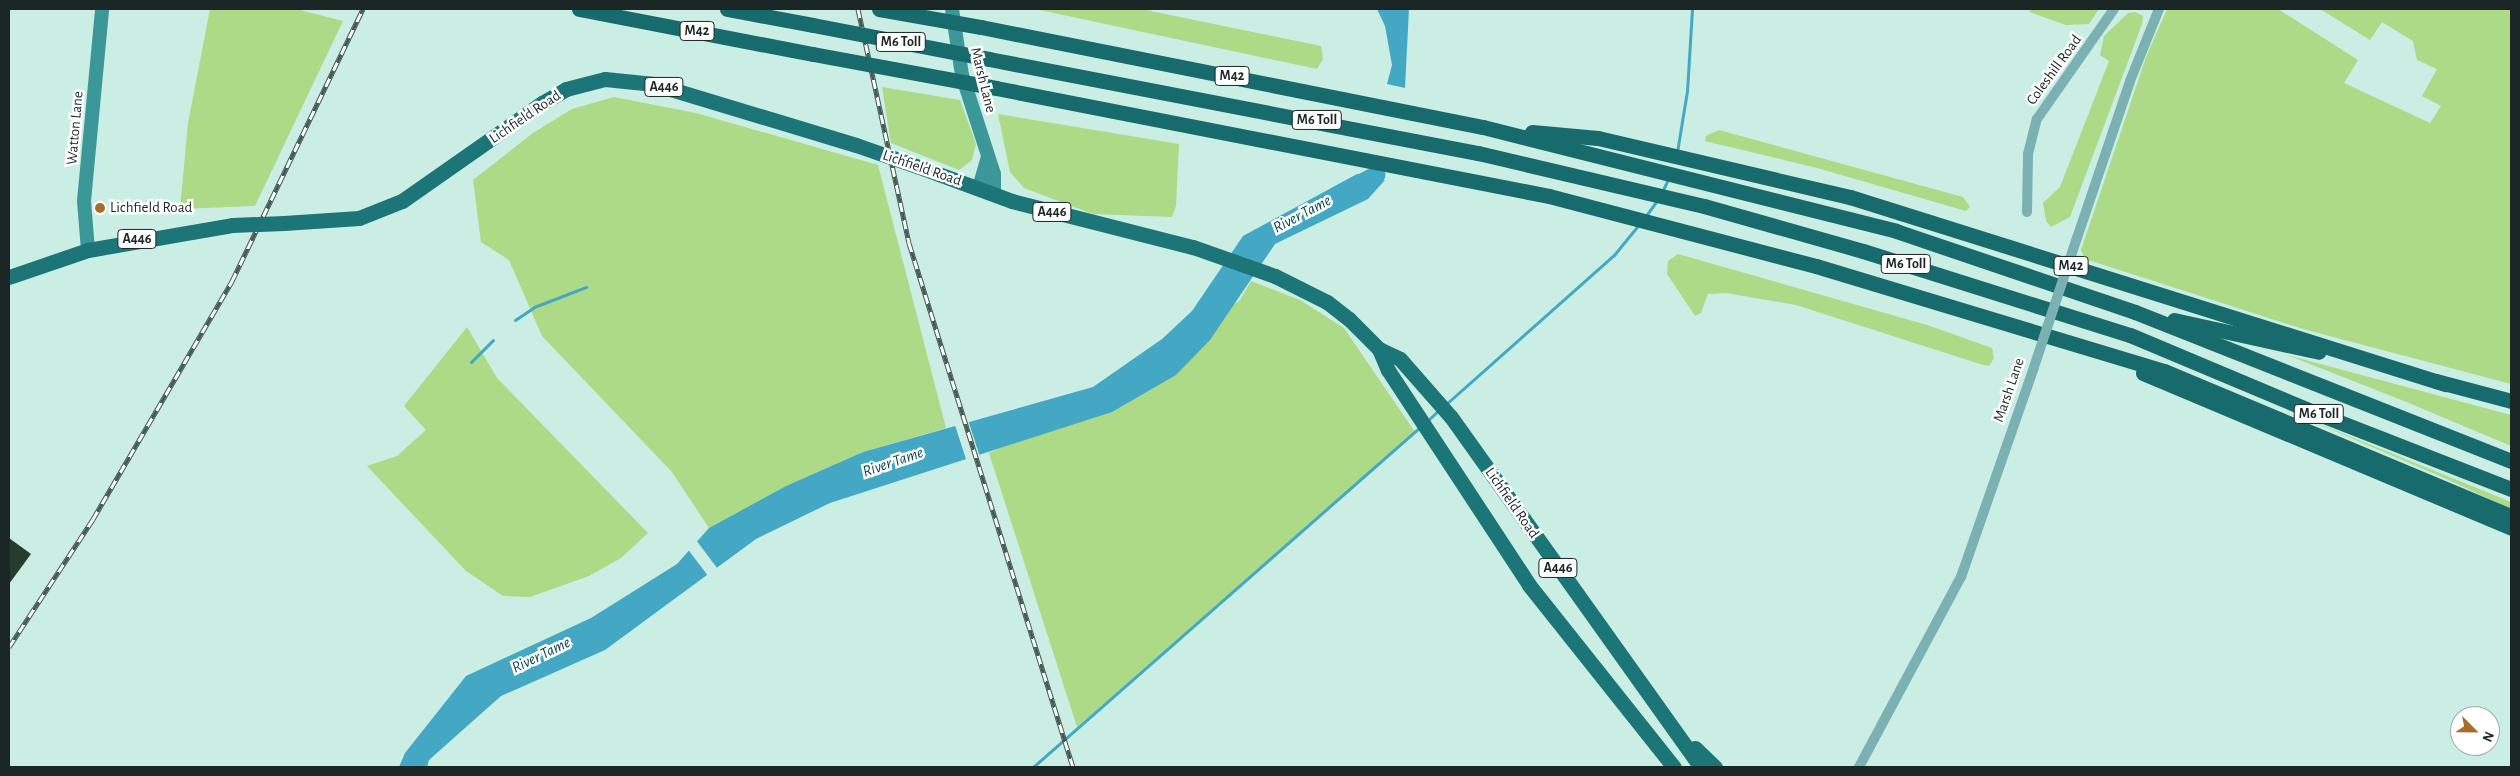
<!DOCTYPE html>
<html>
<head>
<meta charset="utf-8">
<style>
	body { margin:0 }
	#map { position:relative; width:2520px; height:776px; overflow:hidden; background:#caeee3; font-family:"Alegreya Sans",sans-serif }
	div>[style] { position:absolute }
	.green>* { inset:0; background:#acda86 }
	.water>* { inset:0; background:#44a8c4 }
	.pier>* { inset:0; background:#caeee3; transform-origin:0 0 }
	.stream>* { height:3px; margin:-1.5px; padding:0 1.5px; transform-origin:1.5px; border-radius:1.5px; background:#44a8c4 }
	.river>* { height:18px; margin:-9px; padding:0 9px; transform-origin:9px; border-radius:9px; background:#44a8c4 }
	.building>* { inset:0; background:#263d2e }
	.minor>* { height:10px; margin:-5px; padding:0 5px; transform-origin:5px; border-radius:5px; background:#7bb1b2 }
	.secondary>* { height:14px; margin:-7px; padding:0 7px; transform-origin:7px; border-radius:7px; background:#3c9799 }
	.trunk>* { height:15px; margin:-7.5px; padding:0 7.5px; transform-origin:7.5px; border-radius:7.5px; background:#1c7678 }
	.motorway>* { height:15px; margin:-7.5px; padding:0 7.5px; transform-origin:7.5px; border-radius:7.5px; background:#186b6d }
	.rail>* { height:5px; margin-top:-2.5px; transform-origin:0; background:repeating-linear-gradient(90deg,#fff 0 9px,#465954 0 18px); box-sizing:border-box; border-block:1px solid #465954 }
	.minor-bridge>* { height:10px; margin:-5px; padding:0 5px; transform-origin:5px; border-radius:5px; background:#7bb1b2 }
	.trunk-bridge>* { height:15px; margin:-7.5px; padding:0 7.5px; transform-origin:7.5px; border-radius:7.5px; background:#1c7678 }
	.motorway-bridge>* { height:15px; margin:-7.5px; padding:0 7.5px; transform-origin:7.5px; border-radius:7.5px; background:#186b6d }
	.dots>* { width:14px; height:14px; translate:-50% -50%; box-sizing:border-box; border:2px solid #fff; border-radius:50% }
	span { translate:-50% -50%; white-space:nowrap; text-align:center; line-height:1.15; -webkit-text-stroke:5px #fff; paint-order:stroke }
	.shield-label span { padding:1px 4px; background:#fff; border:1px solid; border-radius:4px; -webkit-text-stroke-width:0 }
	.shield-label { font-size:14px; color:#1a2724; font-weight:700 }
	.street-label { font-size:15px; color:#1a2724 }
	.poi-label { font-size:15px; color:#1a2724 }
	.left { translate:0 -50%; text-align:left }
	.water-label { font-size:16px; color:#094655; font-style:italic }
	.frame { position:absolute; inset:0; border:10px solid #1a2724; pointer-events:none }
	.north { position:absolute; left:2450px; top:706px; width:50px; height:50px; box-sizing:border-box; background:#fff; border:1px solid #a3a9a7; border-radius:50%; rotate:113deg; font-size:14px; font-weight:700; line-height:20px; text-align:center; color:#1a2724 }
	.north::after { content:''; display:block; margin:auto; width:18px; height:22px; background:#a66e2b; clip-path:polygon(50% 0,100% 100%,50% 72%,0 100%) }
</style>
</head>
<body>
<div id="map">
	<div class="green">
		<i style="clip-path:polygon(210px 9px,296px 9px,343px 21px,255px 206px,180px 209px,188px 123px)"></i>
		<i style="clip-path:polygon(1035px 9px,1141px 9px,1321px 46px,1323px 59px,1317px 69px)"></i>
		<i style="clip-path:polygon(2032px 9px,2099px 9px,2089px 24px,2066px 25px,2029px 12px)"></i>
		<i style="clip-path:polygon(2167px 9px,2278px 9px,2358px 60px,2344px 83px,2430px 123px,2441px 106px,2422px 96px,2437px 69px,2417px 60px,2413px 41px,2382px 22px,2370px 40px,2320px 9px,2511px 9px,2511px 384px,2303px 329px,2085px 259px,2081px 250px,2146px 57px)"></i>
		<i style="clip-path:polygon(2135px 12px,2143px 16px,2142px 24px,2070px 217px,2051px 227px,2046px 221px,2043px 203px,2060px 187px,2109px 61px,2100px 55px,2104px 36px,2128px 13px)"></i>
		<i style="clip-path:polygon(882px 87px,960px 100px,976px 144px,972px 160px,959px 170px,891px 143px)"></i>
		<i style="clip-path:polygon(614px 97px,696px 113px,878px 165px,946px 428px,863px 452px,786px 486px,709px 528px,672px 472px,542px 336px,509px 260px,481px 242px,473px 180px,533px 133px,572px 109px)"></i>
		<i style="clip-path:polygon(998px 114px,1179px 144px,1176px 206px,1172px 217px,1093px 214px,1024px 188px,1010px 172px)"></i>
		<i style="clip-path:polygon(1719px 130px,1963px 197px,1970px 207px,1966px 211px,1817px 168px,1705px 141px,1706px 136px)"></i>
		<i style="clip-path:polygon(1678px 254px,1927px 325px,1992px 348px,1994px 358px,1989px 366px,1980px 364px,1796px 305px,1726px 293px,1708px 294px,1701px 313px,1695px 316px,1667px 274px,1668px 261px)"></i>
		<i style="clip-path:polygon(1251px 281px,1300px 300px,1344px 328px,1415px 432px,1077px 727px,989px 453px,1023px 438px,1059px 429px,1240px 300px)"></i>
		<i style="clip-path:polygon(467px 327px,497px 378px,648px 533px,621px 558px,589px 576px,530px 597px,503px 596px,466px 571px,367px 466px,397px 456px,426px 430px,404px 406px)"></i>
		<i style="clip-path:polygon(2287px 355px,2511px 415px,2511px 446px,2404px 401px)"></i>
		<i style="clip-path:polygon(2295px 414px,2511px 502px,2511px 509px,2442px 477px)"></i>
	</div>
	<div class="water">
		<i style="clip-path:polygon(1377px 9px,1409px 9px,1405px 88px,1387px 84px,1392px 65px,1385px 26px)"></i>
		<i style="clip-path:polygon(1357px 174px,1385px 180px,1368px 199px,1275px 244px,1210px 340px,1176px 375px,1112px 412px,830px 503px,756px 539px,605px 650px,501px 696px,429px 760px,427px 767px,399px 767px,405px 753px,466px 676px,591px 618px,677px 564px,709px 528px,786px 486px,863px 452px,1093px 387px,1162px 339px,1192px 311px,1243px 236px)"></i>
	</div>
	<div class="pier">
		<i style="left:968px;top:420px;width:41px;height:14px;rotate:72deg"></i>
		<i style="left:696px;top:540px;width:36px;height:12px;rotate:53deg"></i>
	</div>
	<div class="stream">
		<i style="left:1677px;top:152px;width:62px;rotate:-80.7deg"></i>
		<i style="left:1687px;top:91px;width:82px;rotate:-86.5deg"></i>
		<i style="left:1662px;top:192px;width:17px;rotate:-65deg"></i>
		<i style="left:1645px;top:217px;width:22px;rotate:-54deg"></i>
		<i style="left:515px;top:320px;width:23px;rotate:-34deg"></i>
		<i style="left:534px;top:307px;width:56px;rotate:-21deg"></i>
		<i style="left:471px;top:362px;width:31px;rotate:-45deg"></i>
		<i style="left:1445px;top:405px;width:226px;rotate:-41.6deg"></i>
		<i style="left:1614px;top:255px;width:41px;rotate:-50.9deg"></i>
		<i style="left:1427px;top:421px;width:16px;rotate:-43deg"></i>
		<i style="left:1033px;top:767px;width:515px;rotate:-41.3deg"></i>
	</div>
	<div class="river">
		<i style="left:1350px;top:189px;width:30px;rotate:-28deg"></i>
	</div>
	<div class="building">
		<i style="clip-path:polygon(9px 538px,31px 554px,9px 584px)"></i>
	</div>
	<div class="minor">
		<i style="left:2027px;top:212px;width:58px;rotate:-89deg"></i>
		<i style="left:2028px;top:154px;width:36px;rotate:-76deg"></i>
		<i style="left:2037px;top:119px;width:134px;rotate:-55deg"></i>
		<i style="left:2077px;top:238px;width:166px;rotate:-71.3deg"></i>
		<i style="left:2130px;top:81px;width:78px;rotate:-68.1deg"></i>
		<i style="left:1859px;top:767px;width:216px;rotate:-61.8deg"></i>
		<i style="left:1961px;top:577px;width:222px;rotate:-70.8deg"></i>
	</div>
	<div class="secondary">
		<i style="left:952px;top:9px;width:67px;rotate:81.4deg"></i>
		<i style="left:962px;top:75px;width:104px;rotate:72.1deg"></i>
		<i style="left:994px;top:174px;width:20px;rotate:90deg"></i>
		<i style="left:979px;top:188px;width:32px;rotate:-74deg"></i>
		<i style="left:88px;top:250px;width:49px;rotate:-94.7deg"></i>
		<i style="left:84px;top:201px;width:193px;rotate:-84.6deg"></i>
	</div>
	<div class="trunk">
		<i style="left:925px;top:169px;width:93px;rotate:20.2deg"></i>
		<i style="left:1012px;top:201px;width:187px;rotate:14.3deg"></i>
		<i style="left:1193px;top:247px;width:87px;rotate:19.5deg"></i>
		<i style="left:1275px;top:276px;width:58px;rotate:26.6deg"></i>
		<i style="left:1327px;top:302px;width:28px;rotate:38deg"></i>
		<i style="left:1349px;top:319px;width:42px;rotate:45deg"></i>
		<i style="left:1379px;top:349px;width:23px;rotate:25deg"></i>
		<i style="left:1400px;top:359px;width:77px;rotate:48.7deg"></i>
		<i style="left:1451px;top:417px;width:430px;rotate:54.5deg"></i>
		<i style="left:284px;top:223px;width:75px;rotate:-3.8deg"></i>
		<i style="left:359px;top:218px;width:46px;rotate:-21.6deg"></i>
		<i style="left:402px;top:201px;width:171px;rotate:-35deg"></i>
		<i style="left:542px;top:103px;width:28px;rotate:-30deg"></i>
		<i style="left:566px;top:89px;width:40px;rotate:-14.4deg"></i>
		<i style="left:605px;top:79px;width:49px;rotate:5.8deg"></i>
		<i style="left:654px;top:84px;width:211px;rotate:16.8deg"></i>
		<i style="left:9px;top:277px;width:83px;rotate:-18.9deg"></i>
		<i style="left:88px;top:250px;width:146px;rotate:-9.8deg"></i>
		<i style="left:1379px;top:349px;width:23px;rotate:67deg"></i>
		<i style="left:1388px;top:370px;width:257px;rotate:56.7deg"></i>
		<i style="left:1529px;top:585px;width:233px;rotate:51.5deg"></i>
		<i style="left:1695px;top:748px;width:28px;rotate:44deg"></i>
	</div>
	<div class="motorway">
		<i style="left:579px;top:9px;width:238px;rotate:10.9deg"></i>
		<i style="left:727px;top:9px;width:87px;rotate:10.5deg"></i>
		<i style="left:981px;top:27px;width:512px;rotate:11.27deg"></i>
		<i style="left:1483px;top:127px;width:426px;rotate:14.1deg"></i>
		<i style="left:1896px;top:231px;width:252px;rotate:18.7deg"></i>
		<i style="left:2135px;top:312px;width:404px;rotate:21.6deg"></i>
		<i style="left:989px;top:59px;width:498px;rotate:10.9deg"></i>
		<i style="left:1478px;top:153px;width:232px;rotate:13.2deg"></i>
		<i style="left:1704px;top:206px;width:165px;rotate:15.8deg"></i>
		<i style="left:1863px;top:251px;width:280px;rotate:17.5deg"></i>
		<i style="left:2130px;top:335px;width:191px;rotate:22.8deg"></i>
		<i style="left:2306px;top:409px;width:220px;rotate:21.3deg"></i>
		<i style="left:996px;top:88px;width:563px;rotate:11.05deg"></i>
		<i style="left:1549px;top:196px;width:276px;rotate:14.7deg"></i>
		<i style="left:1816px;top:266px;width:363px;rotate:16.8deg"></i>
		<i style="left:2164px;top:371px;width:376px;rotate:22.7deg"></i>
		<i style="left:1532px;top:132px;width:66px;rotate:5.2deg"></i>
		<i style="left:1598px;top:138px;width:259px;rotate:13.2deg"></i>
		<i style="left:1850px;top:197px;width:624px;rotate:17.45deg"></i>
		<i style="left:2174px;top:320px;width:148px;rotate:12.4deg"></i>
		<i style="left:2143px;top:373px;width:399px;rotate:22.8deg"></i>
		<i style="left:2436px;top:381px;width:78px;rotate:14.9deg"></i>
	</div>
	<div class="rail">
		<i style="left:858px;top:9px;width:239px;rotate:77.7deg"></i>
		<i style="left:909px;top:243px;width:549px;rotate:72.62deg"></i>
		<i style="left:9px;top:647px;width:153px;rotate:-56.7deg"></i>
		<i style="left:93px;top:519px;width:276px;rotate:-59.7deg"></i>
		<i style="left:232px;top:281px;width:302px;rotate:-64.3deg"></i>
	</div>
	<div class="minor-bridge">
		<i style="left:2034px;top:367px;width:136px;rotate:-71.6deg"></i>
	</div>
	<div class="trunk-bridge">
		<i style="left:856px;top:145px;width:73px;rotate:19.2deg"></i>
		<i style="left:232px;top:225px;width:52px;rotate:-2.2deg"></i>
	</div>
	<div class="motorway-bridge">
		<i style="left:879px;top:9px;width:104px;rotate:10deg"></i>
		<i style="left:813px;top:25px;width:179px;rotate:10.9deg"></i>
		<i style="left:813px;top:54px;width:186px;rotate:10.5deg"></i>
	</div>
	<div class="dots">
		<i style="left:100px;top:208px;background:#a66e2b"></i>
	</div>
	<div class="shield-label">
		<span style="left:697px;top:31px">M42</span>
		<span style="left:901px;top:42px">M6 Toll</span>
		<span style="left:1232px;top:76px">M42</span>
		<span style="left:664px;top:87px">A446</span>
		<span style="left:1317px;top:120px">M6 Toll</span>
		<span style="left:1052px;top:212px">A446</span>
		<span style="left:137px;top:239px">A446</span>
		<span style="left:1906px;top:264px">M6 Toll</span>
		<span style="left:2071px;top:266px">M42</span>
		<span style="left:2319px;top:414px">M6 Toll</span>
		<span style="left:1558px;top:568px">A446</span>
	</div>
	<div class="street-label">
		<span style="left:2054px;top:70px;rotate:-54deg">Coleshill Road</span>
		<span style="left:983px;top:80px;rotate:76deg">Marsh Lane</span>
		<span style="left:525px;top:117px;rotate:-34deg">Lichfield Road</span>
		<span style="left:75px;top:128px;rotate:-85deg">Watton Lane</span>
		<span style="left:922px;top:168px;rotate:19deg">Lichfield Road</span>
		<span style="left:2009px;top:390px;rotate:-71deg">Marsh Lane</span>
		<span style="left:1512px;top:503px;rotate:55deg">Lichfield Road</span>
	</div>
	<div class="poi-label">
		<span class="left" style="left:110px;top:208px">Lichfield Road</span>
	</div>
	<div class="water-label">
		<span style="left:1302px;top:214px;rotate:-28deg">River Tame</span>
		<span style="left:893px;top:462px;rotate:-19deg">River Tame</span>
		<span style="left:541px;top:655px;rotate:-26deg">River Tame</span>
	</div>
	<div class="frame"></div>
	<div class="north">N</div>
</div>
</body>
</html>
